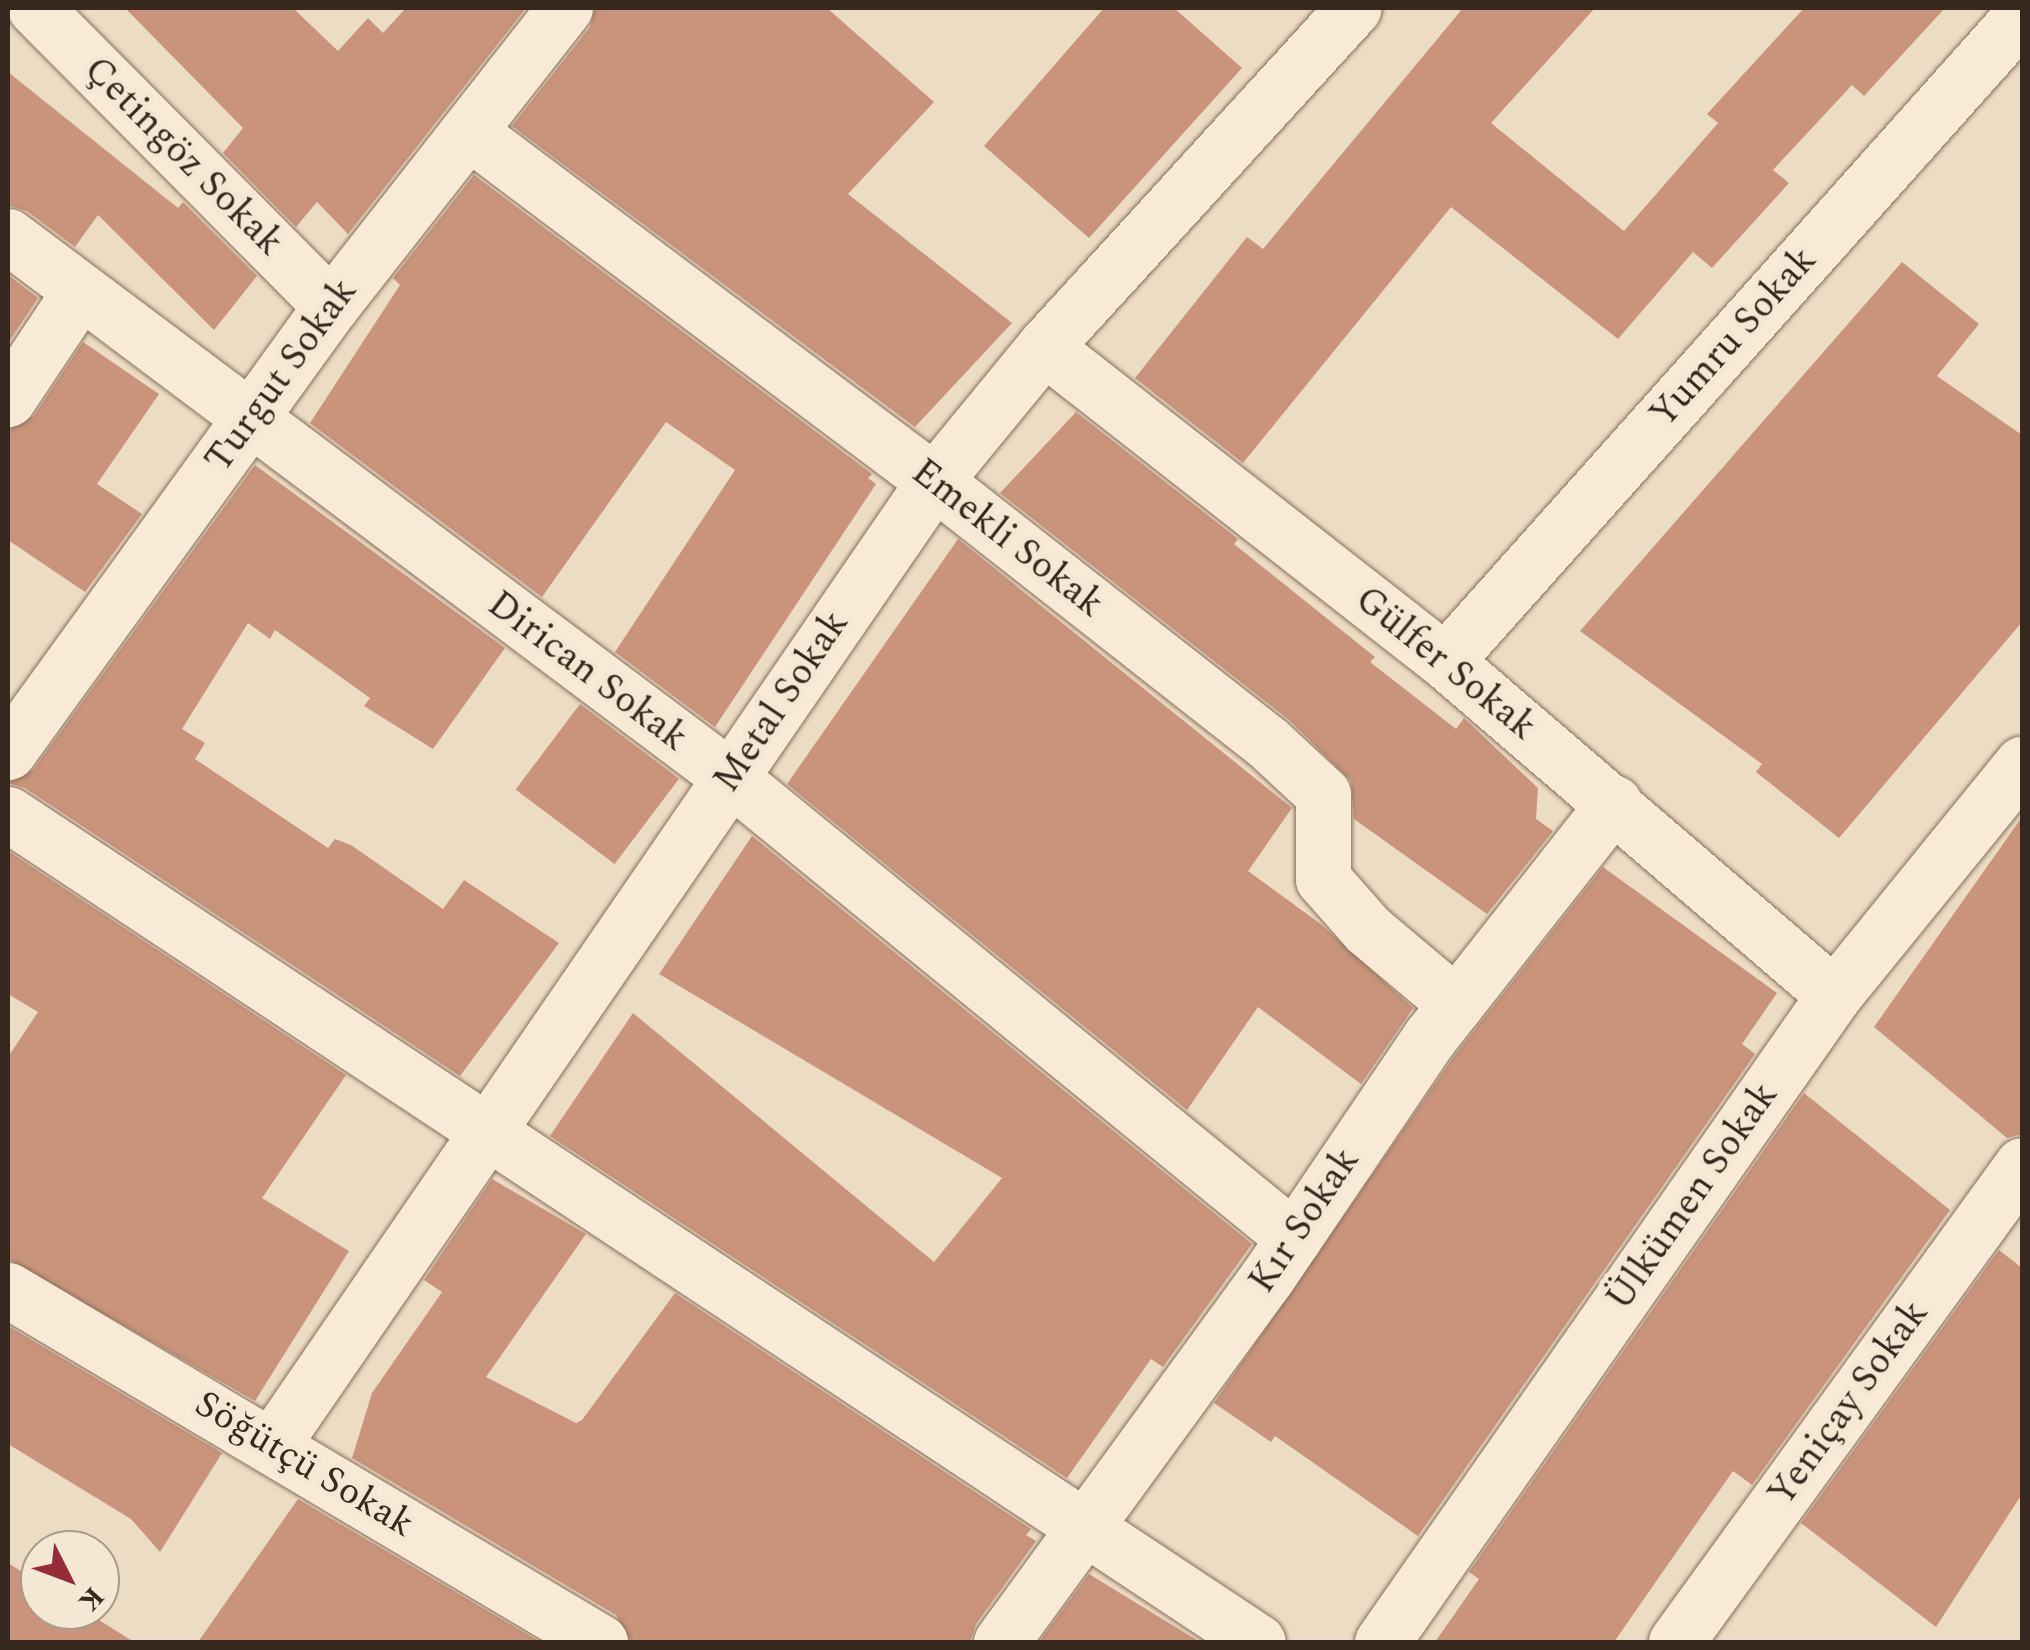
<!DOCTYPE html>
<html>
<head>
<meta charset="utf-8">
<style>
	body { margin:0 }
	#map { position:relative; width:2030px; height:1650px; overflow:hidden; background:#eddcc4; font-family:Spectral,serif }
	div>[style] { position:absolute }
	.building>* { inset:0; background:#c9947b; transform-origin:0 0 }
	.roads { filter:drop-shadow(0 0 2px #876e5b) drop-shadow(0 0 2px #876e5b) }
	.minor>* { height:55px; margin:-27.5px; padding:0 27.5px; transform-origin:27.5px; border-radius:27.5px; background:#f8ead7 }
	span { translate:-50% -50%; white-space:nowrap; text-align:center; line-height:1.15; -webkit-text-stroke:10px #f4e7d3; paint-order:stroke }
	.street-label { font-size:38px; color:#37281f }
	.frame { position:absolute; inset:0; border:10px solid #37281f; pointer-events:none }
	.north { position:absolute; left:20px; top:1530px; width:100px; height:100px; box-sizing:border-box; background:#f4e7d3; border:2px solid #a89b8b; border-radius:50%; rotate:132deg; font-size:28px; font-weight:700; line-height:40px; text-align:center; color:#37281f }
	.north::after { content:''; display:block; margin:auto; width:35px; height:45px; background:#942d38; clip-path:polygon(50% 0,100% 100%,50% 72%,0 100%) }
</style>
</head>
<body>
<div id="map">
	<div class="building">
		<i style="clip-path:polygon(125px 8px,293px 8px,338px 51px,368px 18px,383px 33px,406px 8px,526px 8px,348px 234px,317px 202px,296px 227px,223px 153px,243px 128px)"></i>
		<i style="clip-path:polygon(595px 8px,827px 8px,934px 102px,848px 194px,1012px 323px,915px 427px,512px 126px,590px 27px)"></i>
		<i style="clip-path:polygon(1104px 8px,1174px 8px,1242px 68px,1089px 238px,984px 146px)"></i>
		<i style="clip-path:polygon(1463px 8px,1595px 8px,1491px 123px,1624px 231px,1718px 123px,1707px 114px,1804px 8px,1945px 8px,1864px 96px,1852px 85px,1773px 170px,1789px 183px,1712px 268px,1693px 252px,1618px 339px,1451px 207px,1243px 463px,1135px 378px,1247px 237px,1263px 249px)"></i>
		<i style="clip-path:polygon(8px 72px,178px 208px,183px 202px,257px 276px,214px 330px,98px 215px,75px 247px,27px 211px,8px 205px)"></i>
		<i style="clip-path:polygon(474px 175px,872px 474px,868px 478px,876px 484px,715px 727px,615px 652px,735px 470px,666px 422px,542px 597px,310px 423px,400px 285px,393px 278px)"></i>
		<i style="clip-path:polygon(1902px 262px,1979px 324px,1937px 376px,2022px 435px,2022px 622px,1839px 838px,1756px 772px,1762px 764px,1580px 631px)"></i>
		<i style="clip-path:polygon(8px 275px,38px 298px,8px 343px)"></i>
		<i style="clip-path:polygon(83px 342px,159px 394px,97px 484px,142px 514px,85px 592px,8px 540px,8px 430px,34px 416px)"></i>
		<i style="clip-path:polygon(1076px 412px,1238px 539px,1234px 544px,1375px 657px,1370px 662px,1456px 729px,1464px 718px,1538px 788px,1536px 819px,1553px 831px,1487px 914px,1354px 819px,1351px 781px,1288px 719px,1000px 493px)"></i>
		<i style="clip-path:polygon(255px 465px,505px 648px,433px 749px,364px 706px,370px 698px,275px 630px,270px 639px,248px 623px,182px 729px,205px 743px,195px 759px,328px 848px,335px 839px,351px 845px,443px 909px,464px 880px,559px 943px,460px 1076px,25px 788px,8px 783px,33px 770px)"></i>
		<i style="clip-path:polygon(958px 539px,1292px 808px,1248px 871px,1322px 925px,1413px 1008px,1361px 1084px,1258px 1007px,1187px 1110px,787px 784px)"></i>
		<i style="left:580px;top:704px;width:124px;height:107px;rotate:37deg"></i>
		<i style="clip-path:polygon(2022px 817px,2022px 1134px,2007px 1138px,1874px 1027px)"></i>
		<i style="clip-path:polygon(752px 836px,1252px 1244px,1163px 1367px,1151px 1359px,1067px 1478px,550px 1136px,633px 1013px,934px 1262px,1002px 1178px,659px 974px)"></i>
		<i style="clip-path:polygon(8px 851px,346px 1075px,262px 1198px,349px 1251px,255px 1401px,8px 1259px,8px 1057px,38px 1012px,8px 994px)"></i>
		<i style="clip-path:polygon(1603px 867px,1777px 993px,1742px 1044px,1755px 1054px,1418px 1536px,1275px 1436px,1271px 1442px,1214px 1403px,1455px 1055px)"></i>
		<i style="clip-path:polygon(1804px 1093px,1950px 1210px,1752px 1485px,1733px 1471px,1614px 1642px,1435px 1642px,1479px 1579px,1469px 1572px)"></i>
		<i style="clip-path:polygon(492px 1179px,586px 1234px,486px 1377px,576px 1423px,582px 1420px,675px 1293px,1031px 1529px,1026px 1535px,1036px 1541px,976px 1624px,970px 1642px,631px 1642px,616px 1615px,352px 1458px,372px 1393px,442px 1292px,424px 1280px)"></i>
		<i style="clip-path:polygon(1999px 1250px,2022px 1268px,2022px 1494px,1936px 1627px,1801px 1523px)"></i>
		<i style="clip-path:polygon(8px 1326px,222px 1453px,160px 1552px,131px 1519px,8px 1444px)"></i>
		<i style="clip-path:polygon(298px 1499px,540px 1642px,198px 1642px)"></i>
		<i style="clip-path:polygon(8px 1563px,40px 1583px,40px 1610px,83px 1610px,134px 1642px,8px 1642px)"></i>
		<i style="clip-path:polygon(1089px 1574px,1200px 1642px,1039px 1642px)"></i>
	</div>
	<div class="roads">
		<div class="minor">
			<i style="left:35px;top:8px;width:420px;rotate:45.2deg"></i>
			<i style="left:469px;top:132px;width:581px;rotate:36.89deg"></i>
			<i style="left:934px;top:481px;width:423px;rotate:38.1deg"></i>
			<i style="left:1267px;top:742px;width:76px;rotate:42.9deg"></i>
			<i style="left:1323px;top:794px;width:85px;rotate:90deg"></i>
			<i style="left:1323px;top:879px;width:68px;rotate:48.6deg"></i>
			<i style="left:1368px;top:930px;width:115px;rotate:40.1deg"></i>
			<i style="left:8px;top:236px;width:904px;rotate:36.86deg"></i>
			<i style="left:731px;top:778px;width:727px;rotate:39.25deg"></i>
			<i style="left:1044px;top:347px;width:509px;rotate:38.06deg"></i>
			<i style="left:1445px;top:661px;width:513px;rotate:40.65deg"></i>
			<i style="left:8px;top:399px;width:130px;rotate:-56.3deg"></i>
			<i style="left:1445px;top:661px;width:866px;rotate:-48.23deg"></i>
			<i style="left:8px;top:752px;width:551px;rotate:-54.09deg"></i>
			<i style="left:331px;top:306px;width:379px;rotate:-51.9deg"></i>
			<i style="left:8px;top:814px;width:1499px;rotate:33.52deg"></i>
			<i style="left:8px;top:1290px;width:689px;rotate:30.74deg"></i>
			<i style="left:272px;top:1445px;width:1169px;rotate:-55.52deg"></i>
			<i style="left:934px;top:481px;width:173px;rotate:-50.6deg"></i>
			<i style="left:1044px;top:347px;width:459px;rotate:-47.6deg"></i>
			<i style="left:1001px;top:1642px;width:453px;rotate:-53.9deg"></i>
			<i style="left:1268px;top:1276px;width:289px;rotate:-55.9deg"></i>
			<i style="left:1430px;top:1037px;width:298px;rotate:-51.8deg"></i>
			<i style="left:1382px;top:1642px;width:789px;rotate:-55.06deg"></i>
			<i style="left:1834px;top:995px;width:298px;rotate:-50.9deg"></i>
			<i style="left:1676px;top:1642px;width:589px;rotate:-54.04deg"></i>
		</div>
	</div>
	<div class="street-label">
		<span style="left:183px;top:157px;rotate:45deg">Çetingöz Sokak</span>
		<span style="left:1734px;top:338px;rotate:-48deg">Yumru Sokak</span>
		<span style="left:282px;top:376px;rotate:-54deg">Turgut Sokak</span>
		<span style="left:1007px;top:539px;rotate:38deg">Emekli Sokak</span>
		<span style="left:1445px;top:664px;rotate:39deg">Gülfer Sokak</span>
		<span style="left:587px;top:672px;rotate:37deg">Dirican Sokak</span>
		<span style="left:782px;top:702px;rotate:-56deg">Metal Sokak</span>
		<span style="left:1693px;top:1197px;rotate:-55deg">Ülkümen Sokak</span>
		<span style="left:1305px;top:1221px;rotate:-56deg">Kır Sokak</span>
		<span style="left:1849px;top:1404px;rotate:-54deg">Yeniçay Sokak</span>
		<span style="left:304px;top:1465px;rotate:31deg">Söğütçü Sokak</span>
	</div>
	<div class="frame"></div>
	<div class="north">K</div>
</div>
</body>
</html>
